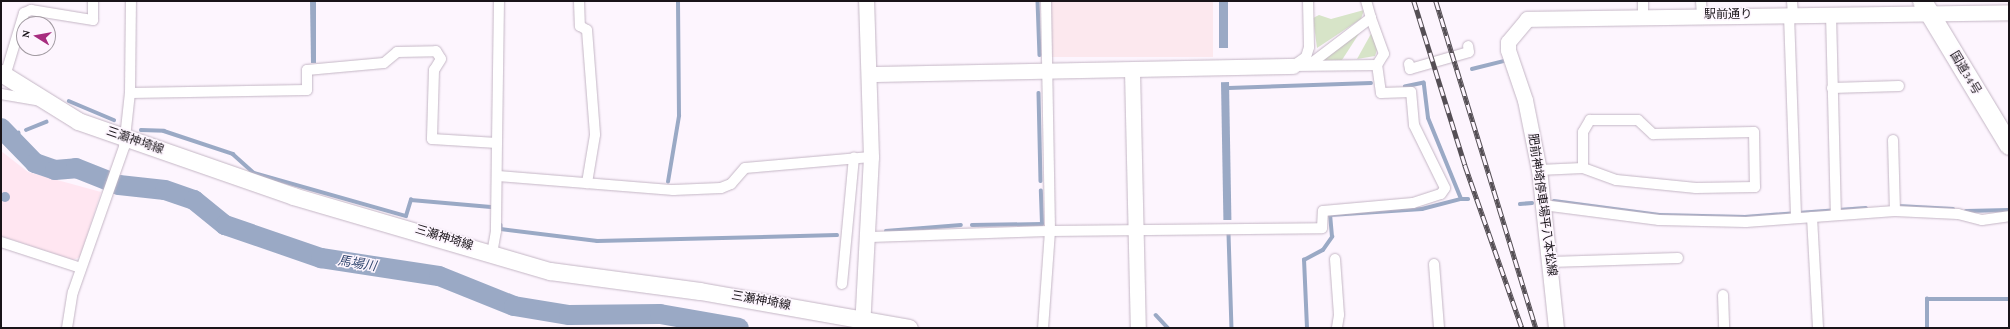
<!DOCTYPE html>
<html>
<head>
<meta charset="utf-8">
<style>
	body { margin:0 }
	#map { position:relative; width:2010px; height:329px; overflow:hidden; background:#fdf5fe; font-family:"Crimson Pro","Noto Sans JP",serif }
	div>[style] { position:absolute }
	.commercial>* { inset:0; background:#fce8ee; transform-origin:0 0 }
	.industrial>* { inset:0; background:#ffe6f1 }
	.green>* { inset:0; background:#d7e4c8 }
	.water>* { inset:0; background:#9aa9c5; transform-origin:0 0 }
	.round { border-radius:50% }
	.stream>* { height:3.5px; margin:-1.75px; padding:0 1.75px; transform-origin:1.75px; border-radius:1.75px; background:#9aa9c5 }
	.river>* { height:20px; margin:-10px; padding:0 10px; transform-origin:10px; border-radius:10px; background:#9aa9c5 }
	.roads { filter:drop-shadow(0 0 1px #c4b6c5) drop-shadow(0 0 1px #c4b6c5) }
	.street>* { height:10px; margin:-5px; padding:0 5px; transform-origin:5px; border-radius:5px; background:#fff }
	.secondary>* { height:15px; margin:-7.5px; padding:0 7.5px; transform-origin:7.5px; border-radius:7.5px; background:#fff }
	.primary>* { height:17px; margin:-8.5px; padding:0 8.5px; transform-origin:8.5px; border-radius:8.5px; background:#fff }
	.highway>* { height:19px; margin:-9.5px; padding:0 9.5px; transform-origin:9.5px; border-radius:9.5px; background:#fff }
	.rail>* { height:4.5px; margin-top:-2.25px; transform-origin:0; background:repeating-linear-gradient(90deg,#fdf5fe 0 9px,#554f55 0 18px); box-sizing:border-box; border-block:1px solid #554f55 }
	span { translate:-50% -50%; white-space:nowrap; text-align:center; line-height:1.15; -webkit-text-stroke:3px #fdf5fe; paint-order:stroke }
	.street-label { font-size:12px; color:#191419 }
	.water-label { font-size:13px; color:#334870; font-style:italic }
	.frame { position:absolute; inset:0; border:2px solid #191419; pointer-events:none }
	.north { position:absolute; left:16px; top:16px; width:40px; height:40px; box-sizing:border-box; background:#fdf5fe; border:1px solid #a29ba2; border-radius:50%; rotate:281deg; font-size:11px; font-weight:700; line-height:16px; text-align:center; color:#191419 }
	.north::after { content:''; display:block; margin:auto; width:14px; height:18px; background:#a72c7f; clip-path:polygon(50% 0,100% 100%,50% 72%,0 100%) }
</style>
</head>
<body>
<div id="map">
	<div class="commercial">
		<i style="left:1051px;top:1px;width:162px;height:56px"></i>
	</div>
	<div class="industrial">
		<i style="clip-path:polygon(1px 151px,28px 172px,101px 192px,80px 257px,73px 260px,1px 236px)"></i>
	</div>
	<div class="green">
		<i style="clip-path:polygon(1364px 10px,1361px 19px,1317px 48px,1313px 18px,1319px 15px,1331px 19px)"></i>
		<i style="clip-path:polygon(1362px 29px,1342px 60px,1319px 61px)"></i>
		<i style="clip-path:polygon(1372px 32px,1377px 50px,1375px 56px,1357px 59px)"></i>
	</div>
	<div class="water">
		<i style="clip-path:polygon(310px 1px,316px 1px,316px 63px,311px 63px)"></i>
		<i style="left:1219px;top:1px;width:9px;height:47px"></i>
		<i style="left:1229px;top:82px;width:138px;height:8px;rotate:89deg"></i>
		<i class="round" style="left:0;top:192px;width:10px;height:10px"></i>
	</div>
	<div class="stream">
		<i style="left:1038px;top:1px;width:54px;rotate:87.9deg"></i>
		<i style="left:1472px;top:69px;width:32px;rotate:-14deg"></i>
		<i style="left:1229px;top:88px;width:142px;rotate:-2deg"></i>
		<i style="left:1039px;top:93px;width:88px;rotate:88.7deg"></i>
		<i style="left:69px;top:101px;width:49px;rotate:22.9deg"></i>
		<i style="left:26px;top:130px;width:22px;rotate:-22deg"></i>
		<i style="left:141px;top:130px;width:23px;rotate:2deg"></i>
		<i style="left:164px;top:131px;width:73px;rotate:18.4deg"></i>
		<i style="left:233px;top:154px;width:28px;rotate:42deg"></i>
		<i style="left:254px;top:173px;width:158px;rotate:15.8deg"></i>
		<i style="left:406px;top:216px;width:17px;rotate:-73deg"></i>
		<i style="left:411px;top:200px;width:80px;rotate:5deg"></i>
		<i style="left:10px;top:136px;width:9px;rotate:-21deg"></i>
		<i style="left:668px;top:182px;width:67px;rotate:-80.5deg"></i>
		<i style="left:679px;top:116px;width:115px;rotate:-90.5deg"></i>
		<i style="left:1461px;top:199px;width:7px"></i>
		<i style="left:1554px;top:201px;width:106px;rotate:7.6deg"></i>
		<i style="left:1659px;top:215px;width:86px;rotate:1.3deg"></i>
		<i style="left:1745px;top:217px;width:121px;rotate:-4.3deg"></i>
		<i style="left:1520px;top:204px;width:12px;rotate:-5deg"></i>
		<i style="left:1898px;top:206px;width:55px;rotate:3.1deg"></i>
		<i style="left:1966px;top:211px;width:43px;rotate:-1.3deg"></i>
		<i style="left:501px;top:225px;width:4px;rotate:90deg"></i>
		<i style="left:501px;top:229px;width:97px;rotate:7.1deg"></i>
		<i style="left:597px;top:241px;width:240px;rotate:-1.4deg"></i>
		<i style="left:972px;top:225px;width:70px;rotate:-0.8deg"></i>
		<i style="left:1042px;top:224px;width:33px;rotate:-92deg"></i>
		<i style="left:886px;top:231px;width:75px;rotate:-4.6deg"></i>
		<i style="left:1229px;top:234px;width:94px;rotate:88.2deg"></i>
		<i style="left:1156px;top:315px;width:18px;rotate:47deg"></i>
		<i style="left:1307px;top:328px;width:68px;rotate:-92.5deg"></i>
		<i style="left:1304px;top:260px;width:21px;rotate:-28deg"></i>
		<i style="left:1323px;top:250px;width:16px;rotate:-55deg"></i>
		<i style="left:1332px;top:237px;width:22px;rotate:-95deg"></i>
		<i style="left:1330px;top:215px;width:92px;rotate:-3.7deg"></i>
		<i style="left:1422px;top:209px;width:40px;rotate:-14.4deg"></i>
		<i style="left:1461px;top:199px;width:87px;rotate:-112.2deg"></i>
		<i style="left:1428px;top:118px;width:35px;rotate:-97deg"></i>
		<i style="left:1424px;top:83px;width:19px;rotate:168deg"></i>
		<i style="left:1927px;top:328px;width:29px;rotate:-90deg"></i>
		<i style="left:1927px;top:299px;width:82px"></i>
	</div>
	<div class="river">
		<i style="left:1px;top:128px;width:49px;rotate:45.8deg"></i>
		<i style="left:35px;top:163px;width:21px;rotate:19deg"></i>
		<i style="left:55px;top:170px;width:21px;rotate:-5deg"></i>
		<i style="left:76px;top:168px;width:46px;rotate:21.6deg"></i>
		<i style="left:119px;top:185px;width:46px;rotate:6.2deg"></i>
		<i style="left:165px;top:190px;width:31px;rotate:19deg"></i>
		<i style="left:194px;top:200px;width:40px;rotate:39deg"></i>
		<i style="left:225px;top:225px;width:102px;rotate:19deg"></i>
		<i style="left:321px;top:258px;width:119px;rotate:8.7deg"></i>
		<i style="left:439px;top:276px;width:81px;rotate:21.8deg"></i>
		<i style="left:514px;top:306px;width:56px;rotate:9.3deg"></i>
		<i style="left:569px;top:315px;width:91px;rotate:-0.6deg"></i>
		<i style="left:660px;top:314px;width:80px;rotate:10deg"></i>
	</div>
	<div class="roads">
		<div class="street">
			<i style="left:579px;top:1px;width:25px;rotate:88deg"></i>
			<i style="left:580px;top:26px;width:8px;rotate:30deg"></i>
			<i style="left:587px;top:30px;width:105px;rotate:85.6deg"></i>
			<i style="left:595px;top:135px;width:49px;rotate:99.5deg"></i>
			<i style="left:1046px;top:1px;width:230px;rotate:89deg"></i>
			<i style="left:1050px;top:231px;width:272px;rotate:-0.6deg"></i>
			<i style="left:1322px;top:228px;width:17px;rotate:-87deg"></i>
			<i style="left:1323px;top:211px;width:90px;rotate:-5.1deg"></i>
			<i style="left:1413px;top:203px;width:29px;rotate:-18deg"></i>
			<i style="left:1441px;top:194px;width:7px;rotate:-56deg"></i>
			<i style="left:1445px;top:188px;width:70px;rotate:-116.2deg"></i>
			<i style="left:1414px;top:125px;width:33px;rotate:-95deg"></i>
			<i style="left:1411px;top:92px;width:30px;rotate:178deg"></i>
			<i style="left:1381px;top:93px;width:28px;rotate:-98deg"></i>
			<i style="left:1643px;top:1px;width:15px;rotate:90deg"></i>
			<i style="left:1701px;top:1px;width:14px;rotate:86deg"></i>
			<i style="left:1792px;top:1px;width:14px;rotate:86deg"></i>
			<i style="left:1831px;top:14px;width:201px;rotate:88.6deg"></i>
			<i style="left:1789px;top:15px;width:203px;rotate:88deg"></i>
			<i style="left:1409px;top:64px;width:5px;rotate:79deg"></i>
			<i style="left:1410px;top:69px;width:61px;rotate:-16.1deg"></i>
			<i style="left:1469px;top:52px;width:6px;rotate:-99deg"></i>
			<i style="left:1309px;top:65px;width:78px;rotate:-37.2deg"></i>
			<i style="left:1371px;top:18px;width:18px;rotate:-106deg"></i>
			<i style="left:1293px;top:66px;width:84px;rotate:-0.7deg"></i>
			<i style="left:1377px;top:65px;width:13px;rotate:-58deg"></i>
			<i style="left:1384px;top:54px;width:38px;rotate:-110deg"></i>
			<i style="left:1293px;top:66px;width:16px;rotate:-35deg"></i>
			<i style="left:1306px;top:57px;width:10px;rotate:-73deg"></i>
			<i style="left:1309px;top:47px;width:46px;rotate:-91.2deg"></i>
			<i style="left:5px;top:76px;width:66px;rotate:-73.2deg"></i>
			<i style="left:24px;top:13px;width:8px;rotate:-23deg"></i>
			<i style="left:31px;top:10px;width:63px;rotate:9.2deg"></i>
			<i style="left:93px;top:20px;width:19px;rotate:-90deg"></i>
			<i style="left:1832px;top:88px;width:67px;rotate:-1.7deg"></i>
			<i style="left:130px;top:93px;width:177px;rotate:-1deg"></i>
			<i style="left:307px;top:90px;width:20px;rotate:-90deg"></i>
			<i style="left:307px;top:70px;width:77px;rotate:-5.2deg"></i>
			<i style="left:384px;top:63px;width:17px;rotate:-40deg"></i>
			<i style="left:397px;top:52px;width:39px;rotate:-1deg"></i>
			<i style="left:436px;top:51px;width:9px;rotate:58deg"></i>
			<i style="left:441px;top:59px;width:13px;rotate:122deg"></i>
			<i style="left:434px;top:70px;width:69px;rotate:91.7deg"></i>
			<i style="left:432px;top:139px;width:65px;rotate:3.5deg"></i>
			<i style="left:497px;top:143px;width:88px;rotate:90.7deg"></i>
			<i style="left:496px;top:231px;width:22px;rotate:100deg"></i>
			<i style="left:1px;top:94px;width:40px;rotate:10deg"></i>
			<i style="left:1893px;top:140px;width:71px;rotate:88.4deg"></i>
			<i style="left:497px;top:143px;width:142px;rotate:-89.2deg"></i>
			<i style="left:1539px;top:170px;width:44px;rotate:-2.6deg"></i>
			<i style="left:1583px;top:168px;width:36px;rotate:-90deg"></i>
			<i style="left:1583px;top:132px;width:14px;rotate:-60deg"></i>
			<i style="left:1590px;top:120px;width:48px"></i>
			<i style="left:1638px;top:120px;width:21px;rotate:43deg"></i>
			<i style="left:1653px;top:134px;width:101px;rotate:-1.1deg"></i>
			<i style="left:1754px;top:132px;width:55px;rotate:89deg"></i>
			<i style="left:1755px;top:187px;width:59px;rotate:179deg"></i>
			<i style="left:1696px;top:188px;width:80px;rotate:-174.3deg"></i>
			<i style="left:1616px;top:180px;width:35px;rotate:-160deg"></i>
			<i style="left:498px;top:176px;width:176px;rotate:4.6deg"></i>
			<i style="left:673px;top:190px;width:48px;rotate:-2.4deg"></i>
			<i style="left:721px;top:188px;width:11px;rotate:-22deg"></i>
			<i style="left:731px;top:184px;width:21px;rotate:-49deg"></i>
			<i style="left:745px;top:168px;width:126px;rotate:-5deg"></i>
			<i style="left:1543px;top:205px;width:117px;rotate:7.4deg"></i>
			<i style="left:1659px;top:220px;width:87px;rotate:1.3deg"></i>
			<i style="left:1746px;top:222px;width:149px;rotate:-4.2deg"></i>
			<i style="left:1895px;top:211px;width:63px;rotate:2.7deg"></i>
			<i style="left:1958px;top:214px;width:25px;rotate:14deg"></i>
			<i style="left:1982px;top:220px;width:27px;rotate:-8deg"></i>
			<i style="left:1812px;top:217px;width:111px;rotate:86.9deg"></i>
			<i style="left:868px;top:237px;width:182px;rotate:-1.9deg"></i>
			<i style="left:1050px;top:231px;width:97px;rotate:94.1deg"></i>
			<i style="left:1px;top:242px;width:84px;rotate:18deg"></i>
			<i style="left:1335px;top:259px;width:56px;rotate:85.9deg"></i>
			<i style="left:1339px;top:315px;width:13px;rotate:99deg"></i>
			<i style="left:1550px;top:262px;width:128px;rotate:-1.8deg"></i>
			<i style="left:1434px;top:264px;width:64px;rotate:85.5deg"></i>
			<i style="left:842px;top:284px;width:127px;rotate:-84.6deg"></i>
			<i style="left:1723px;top:295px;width:33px;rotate:88deg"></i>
			<i style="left:67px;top:328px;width:36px;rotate:-81deg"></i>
			<i style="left:73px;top:292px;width:154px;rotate:-70.6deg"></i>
			<i style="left:124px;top:147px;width:54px;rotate:-83.7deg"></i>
			<i style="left:130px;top:93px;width:92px;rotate:-89.4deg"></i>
		</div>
		<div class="secondary">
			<i style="left:1132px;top:71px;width:257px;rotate:88.7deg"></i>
			<i style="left:870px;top:74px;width:423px;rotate:-1.1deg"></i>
			<i style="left:862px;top:328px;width:171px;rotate:-87deg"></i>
			<i style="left:871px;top:157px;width:156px;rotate:-91.8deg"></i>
			<i style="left:1556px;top:328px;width:159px;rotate:-96.1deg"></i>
			<i style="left:1539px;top:170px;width:71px;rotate:-101.3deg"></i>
			<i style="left:1525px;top:100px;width:53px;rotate:-108.8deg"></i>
			<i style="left:1508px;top:50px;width:8px;rotate:-90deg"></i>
			<i style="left:1508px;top:42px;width:30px;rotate:-50deg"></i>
			<i style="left:1527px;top:19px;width:482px;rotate:-0.8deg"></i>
		</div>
		<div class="primary">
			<i style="left:1px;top:73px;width:91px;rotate:31.9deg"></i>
			<i style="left:78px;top:121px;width:228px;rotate:19.2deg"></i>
			<i style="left:293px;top:196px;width:268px;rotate:16.3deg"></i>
			<i style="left:550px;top:271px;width:151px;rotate:7.6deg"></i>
			<i style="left:700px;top:291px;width:212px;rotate:10deg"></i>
		</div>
		<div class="highway">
			<i style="left:1922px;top:1px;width:168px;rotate:58.9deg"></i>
		</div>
	</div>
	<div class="rail">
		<i style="left:1414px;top:1px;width:172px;rotate:72.7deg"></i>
		<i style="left:1465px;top:165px;width:173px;rotate:70.7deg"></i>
		<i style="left:1436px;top:1px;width:342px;rotate:73deg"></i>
	</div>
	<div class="street-label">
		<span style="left:1728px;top:15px">駅前通り</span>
		<span style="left:1965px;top:73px;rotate:59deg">国道34号</span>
		<span style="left:135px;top:141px;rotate:19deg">三瀬神埼線</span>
		<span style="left:1542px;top:205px;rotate:82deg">肥前神埼停車場平八本松線</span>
		<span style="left:444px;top:238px;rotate:17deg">三瀬神埼線</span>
		<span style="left:761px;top:301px;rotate:10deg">三瀬神埼線</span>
	</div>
	<div class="water-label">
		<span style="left:357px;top:264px;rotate:9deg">馬場川</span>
	</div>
	<div class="frame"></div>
	<div class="north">N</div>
</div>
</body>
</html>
